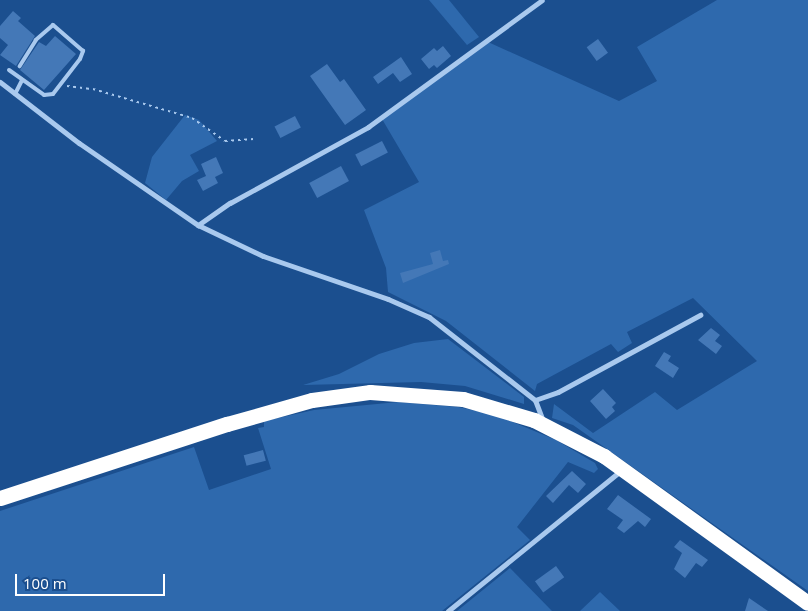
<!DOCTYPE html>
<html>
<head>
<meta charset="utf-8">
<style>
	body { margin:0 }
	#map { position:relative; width:808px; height:611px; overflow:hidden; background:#1b4f8f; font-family:"Open Sans",sans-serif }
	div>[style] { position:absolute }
	.green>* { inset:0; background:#2e69ad }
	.building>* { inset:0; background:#4478b7; transform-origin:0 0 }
	.path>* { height:2px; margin-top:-1px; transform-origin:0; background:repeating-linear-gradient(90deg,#a9c9ee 0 2.5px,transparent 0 6.5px) }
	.lane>* { height:4px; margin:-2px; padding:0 2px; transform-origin:2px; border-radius:2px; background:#a9c9ee }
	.street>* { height:5px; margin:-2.5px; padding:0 2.5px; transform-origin:2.5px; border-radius:2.5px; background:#a9c9ee }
	.highway>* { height:15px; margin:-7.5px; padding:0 7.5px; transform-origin:7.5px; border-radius:7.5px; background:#fff }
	span { translate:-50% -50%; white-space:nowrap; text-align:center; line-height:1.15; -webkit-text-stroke:5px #1b4f8f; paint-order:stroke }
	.scale { position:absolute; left:15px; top:574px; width:150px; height:22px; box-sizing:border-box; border:2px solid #fff; border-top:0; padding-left:6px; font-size:15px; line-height:18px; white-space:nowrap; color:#fff; -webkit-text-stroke:4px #1b4f8f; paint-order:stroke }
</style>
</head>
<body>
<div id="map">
	<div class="green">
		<i style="clip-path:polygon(429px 0,449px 0,479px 37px,467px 45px)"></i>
		<i style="clip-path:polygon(717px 0,808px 0,808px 591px,573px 425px,552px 418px,554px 404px,593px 433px,655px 392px,677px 410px,757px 361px,693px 298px,627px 332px,632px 343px,618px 352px,611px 344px,537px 384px,535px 391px,446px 321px,388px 292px,386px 268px,364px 210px,419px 182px,382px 119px,488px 42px,619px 101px,657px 81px,637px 47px)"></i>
		<i style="clip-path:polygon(185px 115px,199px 120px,217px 141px,190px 155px,199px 171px,182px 181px,166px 200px,145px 183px,152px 157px)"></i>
		<i style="clip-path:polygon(448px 339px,524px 397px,524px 404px,465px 386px,421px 382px,303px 385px,339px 374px,379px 354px,414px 343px)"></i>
		<i style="clip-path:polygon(398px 402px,458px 407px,496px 415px,556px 440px,595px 463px,598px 469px,594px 473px,568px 462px,517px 527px,530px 540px,442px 611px,0 611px,0 511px,194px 447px,209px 490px,271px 469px,258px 428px,264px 427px,264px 421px,314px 410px)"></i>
		<i style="clip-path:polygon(510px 568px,552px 611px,457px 611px)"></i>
		<i style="clip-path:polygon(600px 592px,620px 611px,580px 611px)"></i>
	</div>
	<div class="building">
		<i style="clip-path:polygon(13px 11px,21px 18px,18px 21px,35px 36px,16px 66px,0 55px,8px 45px,0 38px,0 26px)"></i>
		<i style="clip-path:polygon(55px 36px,76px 54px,44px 90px,20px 70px,39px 42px,46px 46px)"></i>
		<i style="left:598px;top:39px;width:17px;height:14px;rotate:54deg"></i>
		<i style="clip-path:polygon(443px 46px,451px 56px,437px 68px,434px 65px,429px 69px,421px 59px,434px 48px,437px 51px)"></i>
		<i style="clip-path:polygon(401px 57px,412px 74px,400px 82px,393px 73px,378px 84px,373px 77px)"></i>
		<i style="clip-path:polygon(327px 64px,340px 82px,344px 79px,366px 110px,345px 125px,310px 76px)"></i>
		<i style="left:295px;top:116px;width:13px;height:23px;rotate:63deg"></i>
		<i style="left:382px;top:141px;width:13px;height:30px;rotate:63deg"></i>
		<i style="clip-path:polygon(216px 157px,223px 173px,215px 177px,218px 183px,203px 191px,197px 180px,206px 176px,201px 164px)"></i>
		<i style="left:341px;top:166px;width:17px;height:36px;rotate:62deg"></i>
		<i style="clip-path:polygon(440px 250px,443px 261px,448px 260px,449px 264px,403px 283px,400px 273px,433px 264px,430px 253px)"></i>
		<i style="clip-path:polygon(711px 328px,720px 335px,715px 341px,722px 346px,716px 354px,698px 340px)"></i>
		<i style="clip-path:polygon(664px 352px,671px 356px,668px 361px,679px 368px,673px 378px,655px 366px)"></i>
		<i style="clip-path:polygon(603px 389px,616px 403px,612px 407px,615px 411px,606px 419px,590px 401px)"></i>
		<i style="left:263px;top:450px;width:11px;height:20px;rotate:75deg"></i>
		<i style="clip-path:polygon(572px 471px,586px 484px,578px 493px,569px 485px,553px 503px,546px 496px)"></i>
		<i style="clip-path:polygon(618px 495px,651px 519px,645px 527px,638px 521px,624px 533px,617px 528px,623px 520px,607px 509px)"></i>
		<i style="clip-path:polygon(680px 540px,708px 560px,702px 567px,696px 563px,685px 578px,674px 569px,682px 553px,674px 547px)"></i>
		<i style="left:556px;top:566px;width:14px;height:26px;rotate:54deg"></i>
		<i style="clip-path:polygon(749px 598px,768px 611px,745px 611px)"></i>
	</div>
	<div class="path">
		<i style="left:67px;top:86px;width:26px;rotate:7deg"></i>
		<i style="left:93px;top:89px;width:103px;rotate:16.3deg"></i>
		<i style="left:192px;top:118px;width:40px;rotate:34.9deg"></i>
		<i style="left:225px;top:141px;width:29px;rotate:-4deg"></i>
	</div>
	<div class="lane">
		<i style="left:9px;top:70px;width:43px;rotate:35.5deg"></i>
		<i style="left:44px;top:95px;width:9px;rotate:-6deg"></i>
		<i style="left:53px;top:94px;width:44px;rotate:-52.4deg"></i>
		<i style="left:80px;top:59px;width:9px;rotate:-69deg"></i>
		<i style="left:83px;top:51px;width:40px;rotate:-139deg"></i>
		<i style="left:53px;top:25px;width:23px;rotate:139deg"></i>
		<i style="left:36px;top:40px;width:31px;rotate:122deg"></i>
		<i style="left:15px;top:94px;width:16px;rotate:-63deg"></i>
	</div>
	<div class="street">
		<i style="left:0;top:82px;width:100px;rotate:37.7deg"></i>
		<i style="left:79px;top:143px;width:145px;rotate:34.6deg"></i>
		<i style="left:198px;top:225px;width:39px;rotate:-35deg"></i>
		<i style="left:230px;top:203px;width:158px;rotate:-28.8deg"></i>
		<i style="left:368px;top:127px;width:215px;rotate:-36.1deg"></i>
		<i style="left:198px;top:225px;width:72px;rotate:25.5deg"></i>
		<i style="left:263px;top:256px;width:132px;rotate:19deg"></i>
		<i style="left:388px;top:299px;width:45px;rotate:23.7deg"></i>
		<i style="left:429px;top:317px;width:135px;rotate:38.1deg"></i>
		<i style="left:535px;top:400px;width:22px;rotate:69deg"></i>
		<i style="left:535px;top:400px;width:24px;rotate:-19deg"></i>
		<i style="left:558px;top:392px;width:162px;rotate:-28.5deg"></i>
		<i style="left:448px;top:611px;width:222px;rotate:-39.1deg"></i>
	</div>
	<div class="highway">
		<i style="left:0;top:498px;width:239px;rotate:-18.1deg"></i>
		<i style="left:227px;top:424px;width:88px;rotate:-15.8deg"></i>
		<i style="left:312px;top:400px;width:59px;rotate:-7.9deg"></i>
		<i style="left:370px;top:392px;width:93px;rotate:4.3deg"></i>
		<i style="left:463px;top:399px;width:74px;rotate:16.5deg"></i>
		<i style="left:534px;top:420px;width:79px;rotate:27.2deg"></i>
		<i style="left:604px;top:456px;width:251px;rotate:35.8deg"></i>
	</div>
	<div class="scale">100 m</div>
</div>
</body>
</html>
